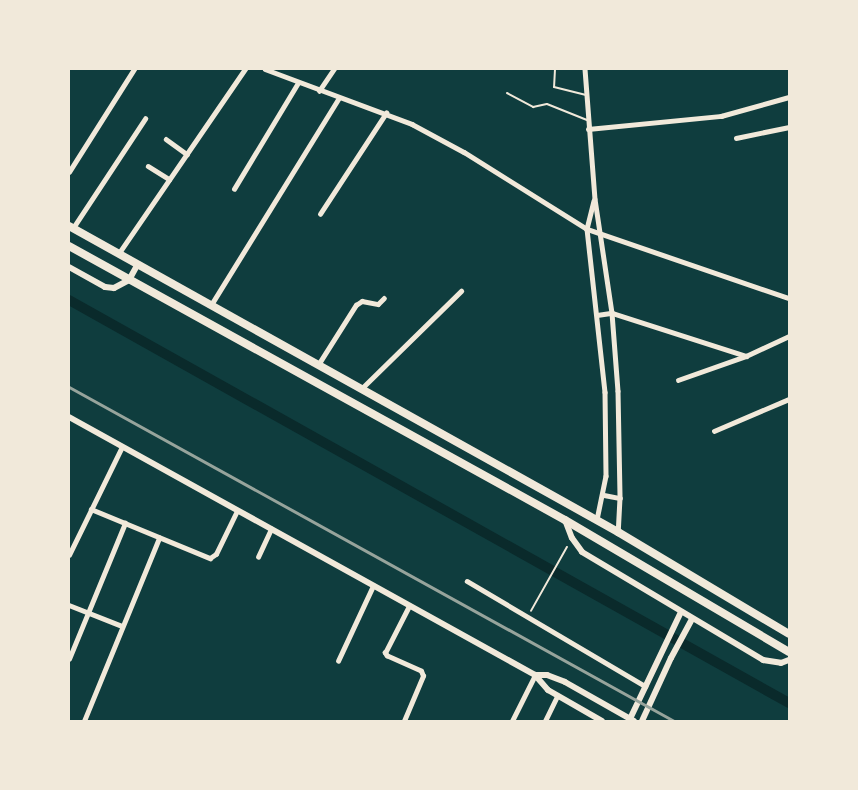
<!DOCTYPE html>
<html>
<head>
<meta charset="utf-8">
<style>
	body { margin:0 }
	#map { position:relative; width:858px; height:790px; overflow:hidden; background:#0f3d3e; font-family:"DejaVu Sans",sans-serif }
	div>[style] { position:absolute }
	.canal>* { height:10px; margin:-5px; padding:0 5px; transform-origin:5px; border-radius:5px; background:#0a2a2b }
	.path>* { height:1.5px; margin:-0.75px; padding:0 0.75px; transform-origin:0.75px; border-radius:0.75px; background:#f1e9da }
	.service>* { height:2px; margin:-1px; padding:0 1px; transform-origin:1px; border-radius:1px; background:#f1e9da }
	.minor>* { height:4.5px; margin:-2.25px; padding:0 2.25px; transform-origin:2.25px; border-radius:2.25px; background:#f1e9da }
	.tertiary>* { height:6px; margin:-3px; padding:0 3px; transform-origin:3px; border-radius:3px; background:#f1e9da }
	.trunk>* { height:8px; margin:-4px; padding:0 4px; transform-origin:4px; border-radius:4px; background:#f1e9da }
	.rail>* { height:3px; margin:-1.5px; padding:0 1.5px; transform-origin:1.5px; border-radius:1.5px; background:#97a49c }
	span { translate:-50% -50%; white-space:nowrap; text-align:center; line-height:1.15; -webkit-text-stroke:6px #f1e9da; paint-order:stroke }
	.frame { position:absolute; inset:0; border:70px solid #f1e9da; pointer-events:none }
</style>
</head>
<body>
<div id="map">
	<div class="canal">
		<i style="left:69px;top:300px;width:825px;rotate:29.24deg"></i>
	</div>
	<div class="path">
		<i style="left:531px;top:611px;width:73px;rotate:-60.6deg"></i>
	</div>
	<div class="service">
		<i style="left:555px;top:69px;width:18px;rotate:93deg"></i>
		<i style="left:554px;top:87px;width:33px;rotate:14deg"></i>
		<i style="left:507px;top:93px;width:30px;rotate:28deg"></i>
		<i style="left:533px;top:107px;width:14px;rotate:-12deg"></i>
		<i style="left:547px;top:104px;width:43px;rotate:21.8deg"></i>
	</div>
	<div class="minor">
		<i style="left:265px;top:69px;width:157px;rotate:20.5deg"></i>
		<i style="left:412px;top:124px;width:59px;rotate:28.3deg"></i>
		<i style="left:464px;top:152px;width:145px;rotate:32deg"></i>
		<i style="left:587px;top:229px;width:213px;rotate:18.9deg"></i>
		<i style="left:585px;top:69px;width:130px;rotate:85.6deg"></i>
		<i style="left:595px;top:199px;width:115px;rotate:81.5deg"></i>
		<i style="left:612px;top:313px;width:78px;rotate:85.6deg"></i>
		<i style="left:618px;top:391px;width:107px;rotate:88.9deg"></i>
		<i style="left:620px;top:498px;width:34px;rotate:93deg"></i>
		<i style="left:319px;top:91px;width:27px;rotate:-56deg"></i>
		<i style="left:588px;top:129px;width:134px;rotate:-5.6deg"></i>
		<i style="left:721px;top:116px;width:71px;rotate:-15.6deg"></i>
		<i style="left:736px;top:138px;width:54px;rotate:-11.7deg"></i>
		<i style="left:166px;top:139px;width:26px;rotate:36deg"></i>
		<i style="left:148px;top:166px;width:25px;rotate:32deg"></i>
		<i style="left:69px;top:172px;width:122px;rotate:-57.7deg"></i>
		<i style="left:234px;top:189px;width:124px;rotate:-58.9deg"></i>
		<i style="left:594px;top:201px;width:29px;rotate:104deg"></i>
		<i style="left:587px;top:229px;width:164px;rotate:83.7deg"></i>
		<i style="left:605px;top:392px;width:84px;rotate:89.3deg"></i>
		<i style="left:606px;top:476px;width:45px;rotate:101.6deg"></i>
		<i style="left:320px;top:214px;width:121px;rotate:-56.8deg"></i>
		<i style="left:73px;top:228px;width:131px;rotate:-56.6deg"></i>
		<i style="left:119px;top:253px;width:223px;rotate:-55.6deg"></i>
		<i style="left:211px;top:305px;width:243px;rotate:-58.3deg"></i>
		<i style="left:597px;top:315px;width:15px;rotate:-8deg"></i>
		<i style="left:612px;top:313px;width:141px;rotate:17.8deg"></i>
		<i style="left:318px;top:365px;width:71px;rotate:-57.7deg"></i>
		<i style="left:356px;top:305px;width:7px;rotate:-34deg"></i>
		<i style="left:362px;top:301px;width:16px;rotate:11deg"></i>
		<i style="left:378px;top:304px;width:8px;rotate:-45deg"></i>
		<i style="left:678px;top:380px;width:72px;rotate:-19.4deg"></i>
		<i style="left:746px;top:356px;width:47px;rotate:-24.9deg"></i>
		<i style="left:361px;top:389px;width:140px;rotate:-44.4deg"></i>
		<i style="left:714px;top:431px;width:82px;rotate:-23.1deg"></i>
		<i style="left:604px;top:495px;width:16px;rotate:11deg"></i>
		<i style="left:91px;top:509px;width:129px;rotate:22.4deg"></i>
		<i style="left:210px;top:558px;width:7px;rotate:-34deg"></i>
		<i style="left:216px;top:554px;width:48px;rotate:-64deg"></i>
		<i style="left:69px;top:555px;width:120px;rotate:-63.9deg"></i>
		<i style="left:258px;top:557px;width:31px;rotate:-65deg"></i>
		<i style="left:467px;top:581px;width:207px;rotate:30.5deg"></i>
		<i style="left:69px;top:605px;width:57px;rotate:21.6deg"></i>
		<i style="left:69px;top:659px;width:147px;rotate:-67.6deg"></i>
		<i style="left:338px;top:661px;width:83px;rotate:-65deg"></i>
		<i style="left:84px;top:721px;width:198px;rotate:-67.7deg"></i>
		<i style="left:404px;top:721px;width:49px;rotate:-67.1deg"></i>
		<i style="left:423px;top:676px;width:5px;rotate:-112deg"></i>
		<i style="left:421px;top:671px;width:37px;rotate:-156deg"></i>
		<i style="left:387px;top:656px;width:4px;rotate:-124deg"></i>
		<i style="left:385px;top:653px;width:53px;rotate:-62.9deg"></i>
		<i style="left:512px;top:721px;width:51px;rotate:-63.4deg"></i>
		<i style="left:545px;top:721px;width:28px;rotate:-64deg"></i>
	</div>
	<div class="tertiary">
		<i style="left:69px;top:267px;width:41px;rotate:29.1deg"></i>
		<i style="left:105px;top:287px;width:9px;rotate:6deg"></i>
		<i style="left:114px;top:288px;width:17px;rotate:-28deg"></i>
		<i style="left:129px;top:280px;width:18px;rotate:-61deg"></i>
		<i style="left:69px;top:417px;width:533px;rotate:28.97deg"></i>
		<i style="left:535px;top:675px;width:20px;rotate:49deg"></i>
		<i style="left:548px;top:690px;width:62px;rotate:29.9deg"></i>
		<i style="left:565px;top:520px;width:19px;rotate:69deg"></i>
		<i style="left:572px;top:538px;width:17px;rotate:54deg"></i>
		<i style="left:582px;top:552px;width:211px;rotate:30.8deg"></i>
		<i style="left:763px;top:660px;width:18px;rotate:9deg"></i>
		<i style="left:781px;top:663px;width:9px;rotate:-21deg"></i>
		<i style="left:535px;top:675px;width:12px"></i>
		<i style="left:547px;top:675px;width:19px;rotate:21deg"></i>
		<i style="left:565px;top:682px;width:79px;rotate:29.5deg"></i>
		<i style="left:629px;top:721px;width:121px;rotate:-64.5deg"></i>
		<i style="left:642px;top:721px;width:69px;rotate:-65.3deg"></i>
		<i style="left:671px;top:658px;width:44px;rotate:-61.7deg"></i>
	</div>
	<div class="trunk">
		<i style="left:69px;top:226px;width:629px;rotate:29.13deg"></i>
		<i style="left:618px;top:532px;width:199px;rotate:30.8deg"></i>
		<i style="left:69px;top:246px;width:567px;rotate:28.92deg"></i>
		<i style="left:565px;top:520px;width:260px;rotate:30.5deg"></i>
	</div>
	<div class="rail">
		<i style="left:69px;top:387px;width:691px;rotate:28.9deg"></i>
	</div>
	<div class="frame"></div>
</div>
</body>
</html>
